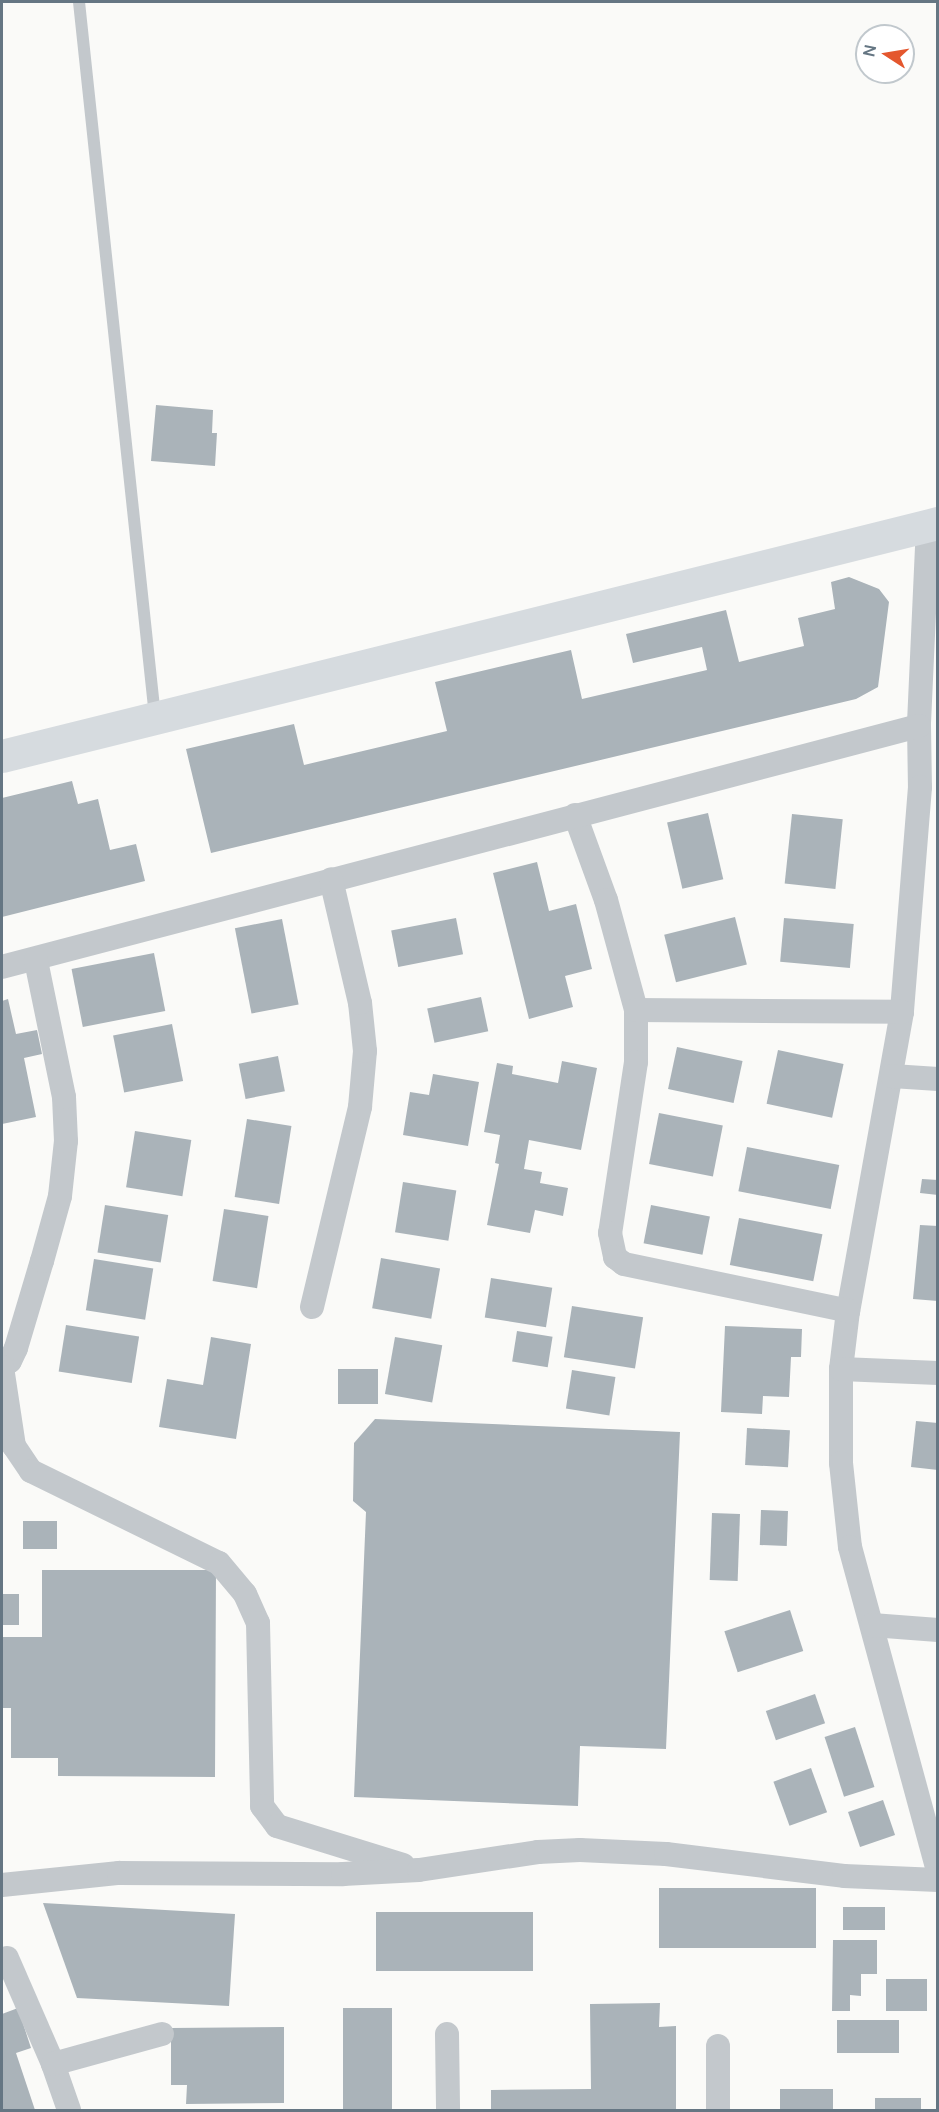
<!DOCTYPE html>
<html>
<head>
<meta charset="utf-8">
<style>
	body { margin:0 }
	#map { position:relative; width:939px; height:2112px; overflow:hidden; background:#fafaf8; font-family:Manrope,sans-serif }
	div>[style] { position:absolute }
	.building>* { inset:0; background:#aab3b9; transform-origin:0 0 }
	.lane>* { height:12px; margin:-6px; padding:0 6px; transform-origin:6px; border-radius:6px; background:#c3c8cc }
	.street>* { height:24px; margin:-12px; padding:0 12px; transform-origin:12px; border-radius:12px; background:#c3c8cc }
	.secondary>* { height:33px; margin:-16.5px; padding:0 16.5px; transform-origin:16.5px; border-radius:16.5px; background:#d6dbdf }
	span { translate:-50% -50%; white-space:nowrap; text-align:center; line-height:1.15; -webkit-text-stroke:6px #fff; paint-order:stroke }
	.frame { position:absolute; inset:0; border:3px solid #657683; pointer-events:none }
	.north { position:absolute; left:855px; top:24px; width:60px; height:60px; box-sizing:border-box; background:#fff; border:2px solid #c1c8cd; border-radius:50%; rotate:282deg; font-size:16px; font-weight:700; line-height:24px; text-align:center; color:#657683 }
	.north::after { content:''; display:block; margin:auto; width:21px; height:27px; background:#e4572e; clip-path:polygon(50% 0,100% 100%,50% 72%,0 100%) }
</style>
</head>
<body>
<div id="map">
	<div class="building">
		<i style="clip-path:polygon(156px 405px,213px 410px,212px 433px,217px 433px,215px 466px,151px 461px)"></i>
		<i style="clip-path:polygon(849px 577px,879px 589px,889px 602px,878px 687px,856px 699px,211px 853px,186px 749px,294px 724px,304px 765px,447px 731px,435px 682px,571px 650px,582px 699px,707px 670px,702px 647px,633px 663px,626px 634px,726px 610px,739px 662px,804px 646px,798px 618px,835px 609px,831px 582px)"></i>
		<i style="clip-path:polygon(72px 781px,78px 804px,98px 799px,110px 850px,136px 844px,145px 881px,2px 917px,2px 798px)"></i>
		<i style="left:708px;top:813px;width:68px;height:42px;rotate:77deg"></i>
		<i style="left:792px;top:814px;width:51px;height:70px;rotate:6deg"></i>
		<i style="clip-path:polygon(537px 862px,549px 911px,576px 904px,592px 969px,565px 976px,573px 1007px,529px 1019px,493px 873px)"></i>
		<i style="left:735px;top:917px;width:49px;height:73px;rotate:76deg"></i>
		<i style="left:456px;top:918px;width:37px;height:66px;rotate:79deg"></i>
		<i style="left:784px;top:918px;width:70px;height:44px;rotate:5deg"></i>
		<i style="left:282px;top:919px;width:87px;height:48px;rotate:79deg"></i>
		<i style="left:154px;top:953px;width:59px;height:84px;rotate:79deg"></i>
		<i style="left:481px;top:997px;width:35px;height:55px;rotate:78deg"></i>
		<i style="clip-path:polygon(8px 999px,16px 1034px,37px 1030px,42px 1054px,24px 1058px,36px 1117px,2px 1124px,2px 1001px)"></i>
		<i style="left:172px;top:1024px;width:58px;height:60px;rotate:79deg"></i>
		<i style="left:677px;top:1047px;width:67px;height:43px;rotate:12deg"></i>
		<i style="left:778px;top:1050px;width:67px;height:55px;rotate:12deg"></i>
		<i style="left:278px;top:1056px;width:36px;height:40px;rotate:79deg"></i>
		<i style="clip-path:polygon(562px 1061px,597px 1068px,581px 1150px,529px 1140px,524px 1169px,542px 1172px,540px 1183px,568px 1188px,563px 1216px,535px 1210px,530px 1233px,487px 1225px,499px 1164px,495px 1163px,500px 1135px,484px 1132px,497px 1063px,513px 1066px,512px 1074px,558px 1083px)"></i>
		<i style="clip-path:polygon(433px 1074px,479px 1082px,468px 1146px,403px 1135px,410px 1092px,429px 1095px)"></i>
		<i style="left:659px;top:1113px;width:65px;height:52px;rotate:11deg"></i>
		<i style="left:247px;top:1119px;width:45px;height:79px;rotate:9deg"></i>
		<i style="left:135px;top:1131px;width:57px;height:57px;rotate:9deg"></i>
		<i style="left:747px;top:1147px;width:94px;height:45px;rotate:11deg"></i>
		<i style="clip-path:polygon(922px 1179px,938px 1180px,938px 1195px,920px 1193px)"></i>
		<i style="left:403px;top:1182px;width:54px;height:51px;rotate:9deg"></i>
		<i style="left:105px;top:1205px;width:64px;height:48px;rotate:9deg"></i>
		<i style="left:651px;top:1205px;width:60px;height:39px;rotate:11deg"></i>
		<i style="left:224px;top:1209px;width:45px;height:73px;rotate:9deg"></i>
		<i style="left:739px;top:1218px;width:85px;height:48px;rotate:11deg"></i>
		<i style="clip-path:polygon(920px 1225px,938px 1226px,938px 1301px,913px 1299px)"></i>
		<i style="left:381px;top:1258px;width:60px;height:51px;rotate:10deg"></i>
		<i style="left:94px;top:1259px;width:60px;height:52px;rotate:9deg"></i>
		<i style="left:491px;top:1278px;width:62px;height:40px;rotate:9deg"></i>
		<i style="left:572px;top:1306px;width:72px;height:52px;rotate:9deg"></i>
		<i style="left:66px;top:1325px;width:74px;height:47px;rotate:9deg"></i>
		<i style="clip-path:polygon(725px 1326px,802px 1329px,801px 1357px,791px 1357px,789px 1397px,763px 1396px,762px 1414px,721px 1412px)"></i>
		<i style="left:517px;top:1331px;width:36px;height:31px;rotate:9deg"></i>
		<i style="clip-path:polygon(211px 1337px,251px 1344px,236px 1439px,159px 1427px,167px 1379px,203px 1385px)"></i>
		<i style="left:395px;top:1337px;width:48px;height:58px;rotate:10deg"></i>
		<i style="left:338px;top:1369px;width:40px;height:35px"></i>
		<i style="left:572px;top:1370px;width:44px;height:39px;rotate:9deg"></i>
		<i style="clip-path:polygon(375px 1419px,680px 1432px,666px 1749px,580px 1746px,578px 1806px,354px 1797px,366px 1512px,353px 1501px,354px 1443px)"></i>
		<i style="clip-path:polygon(916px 1421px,938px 1423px,938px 1470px,911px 1467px)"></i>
		<i style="left:747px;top:1428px;width:43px;height:37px;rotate:3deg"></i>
		<i style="left:761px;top:1510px;width:27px;height:35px;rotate:2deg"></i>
		<i style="left:712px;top:1513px;width:28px;height:67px;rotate:2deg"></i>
		<i style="left:23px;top:1521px;width:34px;height:28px"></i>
		<i style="clip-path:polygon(42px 1570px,216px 1570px,215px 1777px,58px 1776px,58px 1758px,11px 1758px,11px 1708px,2px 1708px,2px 1637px,42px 1637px)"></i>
		<i style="left:2px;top:1594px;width:17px;height:31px"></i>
		<i style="left:790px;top:1610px;width:43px;height:69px;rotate:72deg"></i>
		<i style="left:815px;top:1694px;width:31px;height:52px;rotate:71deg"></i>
		<i style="left:855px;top:1727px;width:63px;height:32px;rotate:72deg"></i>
		<i style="left:811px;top:1768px;width:47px;height:40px;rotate:70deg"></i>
		<i style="left:883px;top:1800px;width:37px;height:37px;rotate:71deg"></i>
		<i style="left:816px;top:1888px;width:60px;height:157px;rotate:90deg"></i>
		<i style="clip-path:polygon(43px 1903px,235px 1914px,229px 2006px,77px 1998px)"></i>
		<i style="left:843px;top:1907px;width:42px;height:23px"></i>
		<i style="left:533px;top:1912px;width:59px;height:157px;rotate:90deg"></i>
		<i style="clip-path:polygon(833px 1940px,877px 1940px,877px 1974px,861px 1974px,861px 1996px,850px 1995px,850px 2011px,832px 2011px)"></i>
		<i style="left:927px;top:1979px;width:32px;height:41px;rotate:90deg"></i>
		<i style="clip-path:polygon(660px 2003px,659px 2027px,676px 2026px,676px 2110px,491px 2110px,491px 2090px,591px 2089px,590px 2004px)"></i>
		<i style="clip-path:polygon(18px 2008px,31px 2048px,16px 2053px,35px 2110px,2px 2110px,2px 2014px)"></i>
		<i style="left:343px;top:2008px;width:49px;height:102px"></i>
		<i style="left:837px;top:2020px;width:62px;height:33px"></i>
		<i style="clip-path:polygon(284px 2027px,284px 2103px,186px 2104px,187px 2085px,171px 2085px,171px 2028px)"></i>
		<i style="left:780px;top:2089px;width:53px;height:21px"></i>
		<i style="left:921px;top:2098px;width:12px;height:46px;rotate:90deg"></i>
	</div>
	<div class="lane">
		<i style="left:79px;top:2px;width:719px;rotate:83.93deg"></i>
	</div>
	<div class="street">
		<i style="left:928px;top:525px;width:201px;rotate:92.6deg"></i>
		<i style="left:919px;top:726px;width:61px;rotate:89.1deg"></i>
		<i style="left:920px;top:787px;width:226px;rotate:94.6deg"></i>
		<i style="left:902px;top:1012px;width:304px;rotate:100.2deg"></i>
		<i style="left:848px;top:1311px;width:58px;rotate:96.9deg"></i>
		<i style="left:841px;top:1369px;width:94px;rotate:90deg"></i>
		<i style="left:841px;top:1463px;width:84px;rotate:83.9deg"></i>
		<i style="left:850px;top:1547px;width:335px;rotate:74.8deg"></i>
		<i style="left:575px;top:815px;width:90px;rotate:70deg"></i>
		<i style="left:606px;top:900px;width:114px;rotate:74.7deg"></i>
		<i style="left:636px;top:1010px;width:52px;rotate:90deg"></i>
		<i style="left:636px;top:1062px;width:173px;rotate:98.6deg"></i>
		<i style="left:610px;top:1233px;width:25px;rotate:78deg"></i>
		<i style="left:615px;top:1257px;width:11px;rotate:38deg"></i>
		<i style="left:624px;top:1264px;width:229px;rotate:11.8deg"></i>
		<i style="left:2px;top:967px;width:948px;rotate:-14.73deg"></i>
		<i style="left:636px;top:1010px;width:266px;rotate:0.4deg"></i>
		<i style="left:892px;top:1076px;width:46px;rotate:3.7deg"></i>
		<i style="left:312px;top:1307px;width:206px;rotate:-76.5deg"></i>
		<i style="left:360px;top:1107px;width:56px;rotate:-84.9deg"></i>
		<i style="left:365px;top:1051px;width:48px;rotate:-95.9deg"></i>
		<i style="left:360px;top:1003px;width:127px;rotate:-103.2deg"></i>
		<i style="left:2px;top:1366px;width:9px;rotate:-32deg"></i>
		<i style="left:10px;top:1361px;width:14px;rotate:-65deg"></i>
		<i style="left:16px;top:1348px;width:91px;rotate:-73.4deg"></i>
		<i style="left:42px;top:1261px;width:67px;rotate:-74.5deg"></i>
		<i style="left:60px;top:1196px;width:55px;rotate:-83.8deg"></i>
		<i style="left:66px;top:1141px;width:44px;rotate:-92.6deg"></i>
		<i style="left:64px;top:1097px;width:140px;rotate:-101.6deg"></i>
		<i style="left:2px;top:1367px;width:80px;rotate:81.4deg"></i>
		<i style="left:14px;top:1446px;width:30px;rotate:56deg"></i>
		<i style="left:31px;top:1471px;width:209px;rotate:26.1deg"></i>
		<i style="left:219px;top:1563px;width:40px;rotate:50deg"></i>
		<i style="left:245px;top:1594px;width:32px;rotate:66deg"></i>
		<i style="left:258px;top:1623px;width:183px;rotate:88.7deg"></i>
		<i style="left:262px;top:1806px;width:25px;rotate:53deg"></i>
		<i style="left:277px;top:1826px;width:132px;rotate:17.2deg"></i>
		<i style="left:841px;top:1369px;width:97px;rotate:2.4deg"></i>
		<i style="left:872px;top:1625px;width:66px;rotate:4.3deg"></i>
		<i style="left:2px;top:1885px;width:118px;rotate:-5.9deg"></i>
		<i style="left:119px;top:1873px;width:224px;rotate:0.3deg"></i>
		<i style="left:343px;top:1874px;width:76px;rotate:-3deg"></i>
		<i style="left:419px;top:1870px;width:120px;rotate:-8.6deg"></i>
		<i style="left:538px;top:1852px;width:42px;rotate:-2.7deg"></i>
		<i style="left:580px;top:1850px;width:86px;rotate:2.7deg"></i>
		<i style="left:666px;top:1854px;width:179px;rotate:7deg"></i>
		<i style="left:844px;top:1876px;width:94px;rotate:2.4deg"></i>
		<i style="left:7px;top:1958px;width:116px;rotate:66.5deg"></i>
		<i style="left:53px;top:2064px;width:49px;rotate:70.8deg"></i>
		<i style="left:447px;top:2034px;width:76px;rotate:89.2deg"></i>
		<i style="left:53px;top:2064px;width:113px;rotate:-15.4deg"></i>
		<i style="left:718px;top:2110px;width:64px;rotate:-90deg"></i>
	</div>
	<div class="secondary">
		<i style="left:2px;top:756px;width:965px;rotate:-13.98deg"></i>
	</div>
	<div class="frame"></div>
	<div class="north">N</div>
</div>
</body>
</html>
